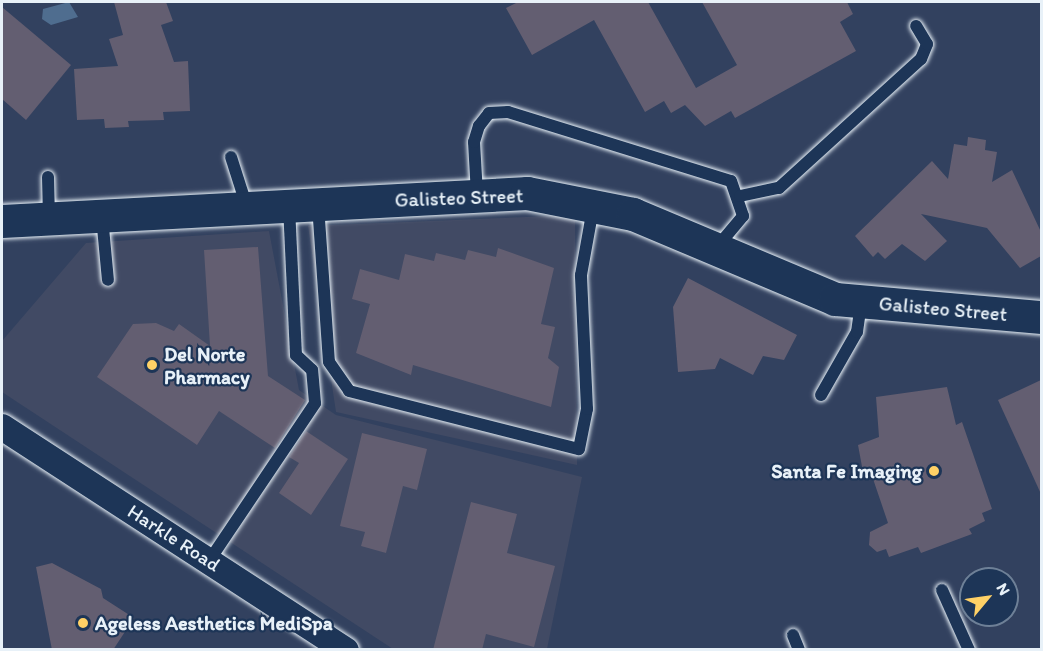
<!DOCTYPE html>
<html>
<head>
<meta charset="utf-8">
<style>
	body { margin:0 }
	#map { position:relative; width:1043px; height:651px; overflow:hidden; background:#32415f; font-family:Itim,sans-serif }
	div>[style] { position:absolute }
	.built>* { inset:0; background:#414a64 }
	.water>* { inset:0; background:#4f6d8f }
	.building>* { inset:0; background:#635e71 }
	.roads { filter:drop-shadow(0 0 2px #e8f1f8) drop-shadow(0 0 2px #e8f1f8) }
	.lane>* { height:12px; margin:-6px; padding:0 6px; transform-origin:6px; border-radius:6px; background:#1d3557 }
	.street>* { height:26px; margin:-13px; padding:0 13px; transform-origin:13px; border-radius:13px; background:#1d3557 }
	.secondary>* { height:33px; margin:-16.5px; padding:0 16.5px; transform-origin:16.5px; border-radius:16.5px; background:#1d3557 }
	.dots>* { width:16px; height:16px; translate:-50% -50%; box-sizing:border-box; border:3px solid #1d3557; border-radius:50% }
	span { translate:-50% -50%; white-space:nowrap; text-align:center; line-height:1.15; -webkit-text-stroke:4.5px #1d3557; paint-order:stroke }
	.street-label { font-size:20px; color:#e8f1f8 }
	.poi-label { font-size:20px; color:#e8f1f8; font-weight:700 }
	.left { translate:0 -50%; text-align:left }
	.right { translate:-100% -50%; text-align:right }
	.frame { position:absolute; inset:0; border:3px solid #e8f1f8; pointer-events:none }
	.north { position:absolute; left:959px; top:567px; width:60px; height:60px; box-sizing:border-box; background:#1d3557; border:2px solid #6e8097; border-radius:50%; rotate:61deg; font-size:16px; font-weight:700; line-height:24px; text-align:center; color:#e8f1f8 }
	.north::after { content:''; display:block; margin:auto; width:21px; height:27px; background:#ffd166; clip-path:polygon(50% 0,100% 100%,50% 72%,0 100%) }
</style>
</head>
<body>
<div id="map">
	<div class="built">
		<i style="clip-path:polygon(575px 215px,577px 465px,336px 412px,308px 226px)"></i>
		<i style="clip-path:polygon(269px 231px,299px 390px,336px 415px,582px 477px,547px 649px,393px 649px,2px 392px,2px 341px,86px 243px)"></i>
	</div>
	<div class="water">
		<i style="clip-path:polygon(69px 2px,78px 17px,51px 25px,42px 19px,43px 9px)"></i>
	</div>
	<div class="building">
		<i style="clip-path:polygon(114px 2px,166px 2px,173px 21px,161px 25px,174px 62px,188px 61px,190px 111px,163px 112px,164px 120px,128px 121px,129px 127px,105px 128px,104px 119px,77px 120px,74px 69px,118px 66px,109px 39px,123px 35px)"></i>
		<i style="clip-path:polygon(518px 2px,648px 2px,696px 88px,737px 65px,702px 2px,847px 2px,853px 14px,840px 22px,856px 51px,735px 118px,731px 111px,705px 126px,685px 105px,671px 113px,664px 101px,645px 112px,594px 20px,532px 55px,506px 8px)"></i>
		<i style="clip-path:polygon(2px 7px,71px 65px,26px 120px,2px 99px)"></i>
		<i style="clip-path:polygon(968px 137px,986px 140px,985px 150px,997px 152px,992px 182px,1012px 170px,1041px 232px,1041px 256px,1020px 268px,987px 228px,921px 214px,947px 241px,925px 261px,902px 244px,885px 259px,878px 252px,873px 257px,855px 236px,932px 161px,948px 179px,954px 144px,967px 146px)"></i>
		<i style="clip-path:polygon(258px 247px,268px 376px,305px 400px,275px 448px,219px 411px,197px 445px,97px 377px,133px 324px,156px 323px,174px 331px,179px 324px,210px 346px,204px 250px)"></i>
		<i style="clip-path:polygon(498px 248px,554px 268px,541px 324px,555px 327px,548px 358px,559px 367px,551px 407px,413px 365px,411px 375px,356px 353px,370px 304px,352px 299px,360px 269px,399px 280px,405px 254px,434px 261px,436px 253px,465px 260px,468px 250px,496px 257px)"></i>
		<i style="clip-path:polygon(688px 278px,797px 335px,784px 360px,763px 356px,753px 375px,720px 358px,715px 369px,678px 372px,673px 307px)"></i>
		<i style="clip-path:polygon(1041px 380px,1041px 494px,998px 400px)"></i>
		<i style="clip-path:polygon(947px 387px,956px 425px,962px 422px,992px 509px,982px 513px,985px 521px,969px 529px,972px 534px,921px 553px,918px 547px,889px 557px,886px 549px,877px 552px,869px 545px,870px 532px,888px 523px,870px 470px,863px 472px,858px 445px,879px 437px,876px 397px)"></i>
		<i style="clip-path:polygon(306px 431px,348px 459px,311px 515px,279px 493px,299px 463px,289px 457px)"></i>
		<i style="clip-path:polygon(362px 433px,427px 449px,417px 490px,403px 486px,386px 553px,361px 546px,365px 532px,340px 526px)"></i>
		<i style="clip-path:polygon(471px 502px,517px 514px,507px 553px,555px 566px,534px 647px,486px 634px,482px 650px,433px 650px)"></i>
		<i style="clip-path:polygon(52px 563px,101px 589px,103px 598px,134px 618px,113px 650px,52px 650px,36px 567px)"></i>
	</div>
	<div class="roads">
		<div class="lane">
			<i style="left:231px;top:157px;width:52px;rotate:72.3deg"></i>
			<i style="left:48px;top:177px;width:41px;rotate:88.6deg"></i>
			<i style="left:477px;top:194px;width:52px;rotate:-93.3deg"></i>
			<i style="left:474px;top:142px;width:17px;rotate:-73deg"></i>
			<i style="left:479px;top:126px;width:16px;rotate:-52deg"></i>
			<i style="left:489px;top:113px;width:19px;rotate:-3deg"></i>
			<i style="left:508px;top:112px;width:233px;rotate:17.2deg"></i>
			<i style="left:731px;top:181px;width:37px;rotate:71deg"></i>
			<i style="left:743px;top:216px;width:39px;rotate:130deg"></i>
			<i style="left:740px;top:196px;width:40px;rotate:-12deg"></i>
			<i style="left:779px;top:188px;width:192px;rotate:-42.3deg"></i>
			<i style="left:921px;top:59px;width:16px;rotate:-68deg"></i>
			<i style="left:927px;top:44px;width:21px;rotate:-121deg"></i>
			<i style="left:318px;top:205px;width:157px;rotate:86deg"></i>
			<i style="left:329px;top:362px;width:35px;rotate:55deg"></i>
			<i style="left:349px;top:391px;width:237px;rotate:14.2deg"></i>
			<i style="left:579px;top:449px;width:41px;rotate:-78.7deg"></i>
			<i style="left:587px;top:409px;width:134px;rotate:-92.6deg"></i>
			<i style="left:581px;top:275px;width:68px;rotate:-79.8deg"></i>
			<i style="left:102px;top:217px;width:63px;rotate:84.6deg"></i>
			<i style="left:821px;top:395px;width:73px;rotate:-60.3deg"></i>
			<i style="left:857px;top:332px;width:29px;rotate:-82deg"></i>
			<i style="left:209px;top:561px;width:190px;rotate:-56.1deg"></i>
			<i style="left:315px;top:403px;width:33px;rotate:-95deg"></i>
			<i style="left:312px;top:370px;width:22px;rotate:-137deg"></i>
			<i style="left:296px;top:355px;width:148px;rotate:-92.7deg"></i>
			<i style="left:942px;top:590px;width:66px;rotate:65.8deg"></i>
			<i style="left:793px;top:635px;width:16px;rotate:68deg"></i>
		</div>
		<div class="street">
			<i style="left:2px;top:427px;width:410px;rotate:33deg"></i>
		</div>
		<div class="secondary">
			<i style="left:2px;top:221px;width:526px;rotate:-3.05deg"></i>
			<i style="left:527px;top:193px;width:108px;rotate:11.2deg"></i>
			<i style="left:633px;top:214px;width:219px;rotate:22.8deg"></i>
			<i style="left:835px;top:299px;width:208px;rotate:5deg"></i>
		</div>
	</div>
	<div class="dots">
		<i style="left:152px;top:365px;background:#ffd166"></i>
		<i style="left:934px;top:471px;background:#ffd166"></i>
		<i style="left:83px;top:623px;background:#ffd166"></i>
	</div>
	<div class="street-label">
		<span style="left:459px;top:198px;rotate:-2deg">Galisteo Street</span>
		<span style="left:943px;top:309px;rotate:5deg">Galisteo Street</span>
		<span style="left:174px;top:538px;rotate:33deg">Harkle Road</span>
	</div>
	<div class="poi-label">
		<span class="left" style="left:164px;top:366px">Del Norte<br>Pharmacy</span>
		<span class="right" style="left:922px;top:471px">Santa Fe Imaging</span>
		<span class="left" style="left:95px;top:623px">Ageless Aesthetics MediSpa</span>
	</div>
	<div class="frame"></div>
	<div class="north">N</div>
</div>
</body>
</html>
